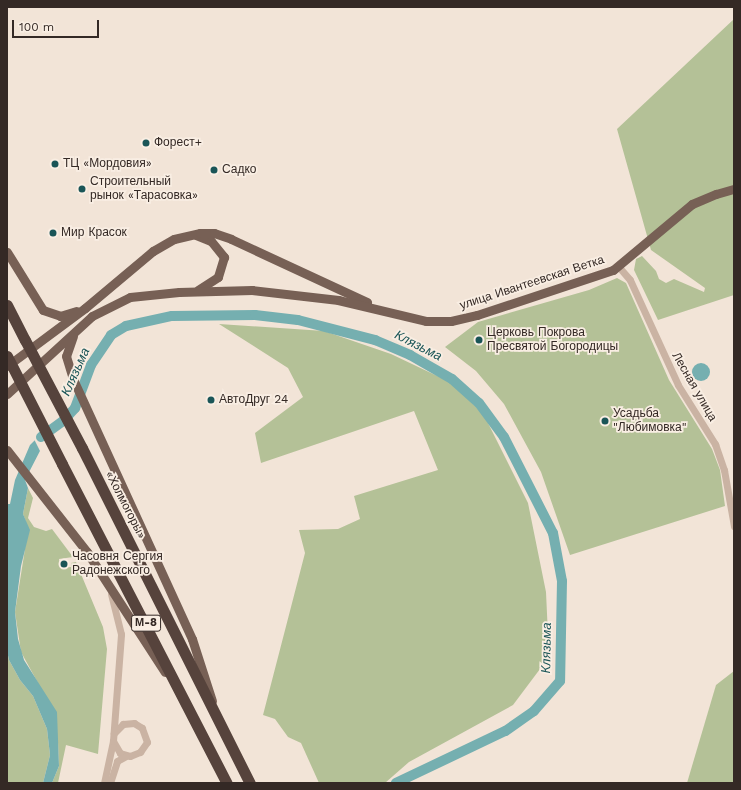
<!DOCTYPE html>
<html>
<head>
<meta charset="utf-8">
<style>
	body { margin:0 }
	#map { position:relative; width:741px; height:790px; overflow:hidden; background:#f2e4d7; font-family:"Work Sans",sans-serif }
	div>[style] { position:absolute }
	.green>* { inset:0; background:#b4c197 }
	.water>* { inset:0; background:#75afb0 }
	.round { border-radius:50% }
	.pier>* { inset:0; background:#f2e4d7 }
	.river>* { height:10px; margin:-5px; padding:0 5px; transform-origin:5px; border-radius:5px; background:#75afb0 }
	.minor>* { height:7px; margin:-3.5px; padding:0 3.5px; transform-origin:3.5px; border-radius:3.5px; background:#cab3a3 }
	.major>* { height:9px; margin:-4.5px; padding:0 4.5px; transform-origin:4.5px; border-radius:4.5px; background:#776055 }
	.highway>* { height:11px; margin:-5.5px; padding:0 5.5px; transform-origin:5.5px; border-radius:5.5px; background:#56433c }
	.highway-bridge>* { height:11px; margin:-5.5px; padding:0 5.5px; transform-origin:5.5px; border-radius:5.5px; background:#56433c }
	.dots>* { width:11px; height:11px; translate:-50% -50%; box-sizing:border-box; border:2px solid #f9eee3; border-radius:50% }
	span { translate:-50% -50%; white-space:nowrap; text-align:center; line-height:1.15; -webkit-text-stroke:3.5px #f9eee3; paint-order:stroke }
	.shield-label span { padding:1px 3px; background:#f9eee3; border:1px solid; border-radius:3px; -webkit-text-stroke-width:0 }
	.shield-label { font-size:11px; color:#342925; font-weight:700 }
	.poi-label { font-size:12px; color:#342925 }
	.left { translate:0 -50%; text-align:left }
	.street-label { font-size:12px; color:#342925 }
	.water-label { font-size:13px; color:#1a5557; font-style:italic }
	.frame { position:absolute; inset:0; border:8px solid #342925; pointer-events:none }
	.scale { position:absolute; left:12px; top:20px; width:87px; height:18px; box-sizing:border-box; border:2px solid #342925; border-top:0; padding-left:5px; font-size:12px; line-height:14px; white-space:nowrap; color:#342925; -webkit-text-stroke:3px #f9eee3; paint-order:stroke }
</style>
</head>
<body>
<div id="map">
	<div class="green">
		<i style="clip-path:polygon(734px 19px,734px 295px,658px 320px,634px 270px,636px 259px,642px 256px,656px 271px,659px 279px,666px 283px,674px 279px,704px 292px,705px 288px,651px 250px,617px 129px)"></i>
		<i style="clip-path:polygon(617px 278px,626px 283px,669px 380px,712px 449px,720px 470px,725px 506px,570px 555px,541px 472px,504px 404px,476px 371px,445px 347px,478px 322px,589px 290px)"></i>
		<i style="clip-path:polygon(219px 324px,324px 331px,391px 354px,452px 383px,484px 415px,528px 503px,546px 592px,549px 657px,513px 705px,409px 762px,385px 783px,319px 783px,301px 743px,288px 737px,275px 719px,263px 715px,305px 553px,299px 530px,338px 529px,360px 519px,354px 496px,438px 470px,414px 411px,261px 463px,255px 433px,303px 397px,288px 368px)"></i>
		<i style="clip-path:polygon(28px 488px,33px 498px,28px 518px,34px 527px,46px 531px,52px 529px,73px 557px,59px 559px,60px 568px,71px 567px,71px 563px,76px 562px,103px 627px,107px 649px,98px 754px,66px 745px,58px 783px,52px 783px,59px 766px,58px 742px,38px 683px,21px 652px,15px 612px,25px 549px,26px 522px,23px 514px)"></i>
		<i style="clip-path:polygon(7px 651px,9px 660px,20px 680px,33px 696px,47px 729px,50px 755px,43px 783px,7px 783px)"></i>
		<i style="clip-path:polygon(734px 671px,734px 783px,687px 783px,716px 685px)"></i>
	</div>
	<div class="water">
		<i class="round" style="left:692px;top:363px;width:18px;height:18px"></i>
		<i style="clip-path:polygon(45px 430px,42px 447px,25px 480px,28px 488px,23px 514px,30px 530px,21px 566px,15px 612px,18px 639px,24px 660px,57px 712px,59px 766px,52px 783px,43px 783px,50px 755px,47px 729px,33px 696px,20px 680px,9px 660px,7px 651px,7px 504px,10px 504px,15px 480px,30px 445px)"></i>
	</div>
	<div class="pier">
		<i style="clip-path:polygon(44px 428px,51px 440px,41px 453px,34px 439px)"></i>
	</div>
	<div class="river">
		<i style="left:41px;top:437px;width:27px;rotate:-36deg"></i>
		<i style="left:63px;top:421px;width:18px;rotate:-47deg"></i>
		<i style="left:75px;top:408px;width:46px;rotate:-69.6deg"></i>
		<i style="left:91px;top:365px;width:36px;rotate:-56deg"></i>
		<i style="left:111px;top:335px;width:17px;rotate:-31deg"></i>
		<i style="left:126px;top:326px;width:47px;rotate:-12.3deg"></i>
		<i style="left:172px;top:316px;width:83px;rotate:-0.7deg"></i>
		<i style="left:255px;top:315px;width:43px;rotate:6.6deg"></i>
		<i style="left:298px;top:320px;width:80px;rotate:14.6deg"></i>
		<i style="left:375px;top:340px;width:38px;rotate:23deg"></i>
		<i style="left:410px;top:355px;width:48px;rotate:29.7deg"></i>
		<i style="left:452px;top:379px;width:36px;rotate:42deg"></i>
		<i style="left:479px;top:403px;width:42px;rotate:53.7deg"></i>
		<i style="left:504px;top:437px;width:108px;rotate:63deg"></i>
		<i style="left:553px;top:533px;width:49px;rotate:79.4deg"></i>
		<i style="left:562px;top:581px;width:100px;rotate:91.1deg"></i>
		<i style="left:560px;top:681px;width:40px;rotate:131deg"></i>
		<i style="left:534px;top:711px;width:35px;rotate:145deg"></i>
		<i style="left:505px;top:731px;width:121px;rotate:154.5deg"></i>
	</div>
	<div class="minor">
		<i style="left:618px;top:266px;width:18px;rotate:49deg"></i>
		<i style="left:630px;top:280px;width:115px;rotate:65.4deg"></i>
		<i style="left:678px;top:385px;width:70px;rotate:57.9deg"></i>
		<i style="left:715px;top:444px;width:28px;rotate:71deg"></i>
		<i style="left:724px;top:470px;width:57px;rotate:79.9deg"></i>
		<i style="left:113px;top:741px;width:14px;rotate:60deg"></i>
		<i style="left:120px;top:753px;width:10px;rotate:17deg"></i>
		<i style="left:130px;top:756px;width:11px;rotate:-22deg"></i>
		<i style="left:140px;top:752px;width:12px;rotate:-55deg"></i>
		<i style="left:147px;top:742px;width:15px;rotate:-110deg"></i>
		<i style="left:142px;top:728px;width:9px;rotate:-148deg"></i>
		<i style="left:134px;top:723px;width:11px;rotate:175deg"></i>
		<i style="left:123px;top:724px;width:13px;rotate:135deg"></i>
		<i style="left:104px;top:783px;width:43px;rotate:-77.9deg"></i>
		<i style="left:113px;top:741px;width:107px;rotate:-85.7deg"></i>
		<i style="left:121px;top:634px;width:41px;rotate:-104deg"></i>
		<i style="left:110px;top:783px;width:23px;rotate:-72deg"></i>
		<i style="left:117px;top:761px;width:10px;rotate:-29deg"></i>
	</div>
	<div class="major">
		<i style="left:196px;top:235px;width:16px;rotate:22deg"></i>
		<i style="left:211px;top:241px;width:21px;rotate:51deg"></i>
		<i style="left:224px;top:257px;width:21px;rotate:107deg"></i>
		<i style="left:218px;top:277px;width:24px;rotate:147deg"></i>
		<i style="left:7px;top:252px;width:68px;rotate:58.2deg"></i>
		<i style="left:43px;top:310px;width:18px;rotate:19deg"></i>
		<i style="left:60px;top:316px;width:17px;rotate:-17deg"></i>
		<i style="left:73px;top:336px;width:21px;rotate:109deg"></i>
		<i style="left:66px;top:356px;width:24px;rotate:73deg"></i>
		<i style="left:73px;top:379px;width:286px;rotate:65.4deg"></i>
		<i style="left:192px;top:639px;width:65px;rotate:72.1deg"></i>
		<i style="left:7px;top:366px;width:97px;rotate:-36.6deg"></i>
		<i style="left:85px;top:308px;width:89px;rotate:-40deg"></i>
		<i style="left:153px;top:251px;width:24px;rotate:-30deg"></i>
		<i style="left:174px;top:239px;width:27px;rotate:-13deg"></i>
		<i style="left:200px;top:233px;width:14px"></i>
		<i style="left:214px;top:233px;width:18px;rotate:19deg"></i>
		<i style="left:231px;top:239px;width:150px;rotate:24.9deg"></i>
		<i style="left:7px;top:394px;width:115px;rotate:-42.5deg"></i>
		<i style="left:92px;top:316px;width:42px;rotate:-26.6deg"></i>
		<i style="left:130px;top:297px;width:49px;rotate:-5.8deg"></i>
		<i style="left:179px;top:292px;width:73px;rotate:-1.6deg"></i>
		<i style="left:252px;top:290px;width:87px;rotate:6.6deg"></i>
		<i style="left:338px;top:300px;width:90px;rotate:13.4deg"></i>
		<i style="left:426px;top:321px;width:25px"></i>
		<i style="left:451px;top:321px;width:27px;rotate:-13deg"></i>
		<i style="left:477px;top:315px;width:143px;rotate:-18.3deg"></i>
		<i style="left:613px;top:270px;width:103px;rotate:-39.9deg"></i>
		<i style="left:692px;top:204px;width:26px;rotate:-23deg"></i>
		<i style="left:716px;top:194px;width:19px;rotate:-16deg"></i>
		<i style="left:7px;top:450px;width:130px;rotate:51.9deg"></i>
		<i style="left:87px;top:552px;width:143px;rotate:57deg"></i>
	</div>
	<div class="highway">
		<i style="left:7px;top:305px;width:39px;rotate:63deg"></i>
		<i style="left:82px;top:448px;width:375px;rotate:63.4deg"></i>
		<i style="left:62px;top:464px;width:359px;rotate:62.7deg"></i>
	</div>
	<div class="highway-bridge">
		<i style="left:25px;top:340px;width:122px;rotate:62.2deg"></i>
		<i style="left:7px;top:356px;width:121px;rotate:63deg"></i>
	</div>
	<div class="dots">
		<i style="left:146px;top:143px;background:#1a5557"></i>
		<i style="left:55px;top:164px;background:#1a5557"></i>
		<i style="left:214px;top:170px;background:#1a5557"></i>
		<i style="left:82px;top:189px;background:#1a5557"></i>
		<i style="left:53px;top:233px;background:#1a5557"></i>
		<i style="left:479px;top:340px;background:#1a5557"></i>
		<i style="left:211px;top:400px;background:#1a5557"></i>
		<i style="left:605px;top:421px;background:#1a5557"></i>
		<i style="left:64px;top:564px;background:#1a5557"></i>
	</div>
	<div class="shield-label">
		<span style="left:146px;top:623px">М-8</span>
	</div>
	<div class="poi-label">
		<span class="left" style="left:154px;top:143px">Форест+</span>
		<span class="left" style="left:63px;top:164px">ТЦ «Мордовия»</span>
		<span class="left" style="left:222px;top:170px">Садко</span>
		<span class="left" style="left:90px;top:189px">Строительный<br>рынок «Тарасовка»</span>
		<span class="left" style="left:61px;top:233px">Мир Красок</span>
		<span class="left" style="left:487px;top:340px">Церковь Покрова<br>Пресвятой Богородицы</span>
		<span class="left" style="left:219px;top:400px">АвтоДруг 24</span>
		<span class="left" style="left:613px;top:421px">Усадьба<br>"Любимовка"</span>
		<span class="left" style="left:72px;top:564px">Часовня Сергия<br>Радонежского</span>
	</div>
	<div class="street-label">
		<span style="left:532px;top:283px;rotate:-18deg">улица Ивантеевская Ветка</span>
		<span style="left:694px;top:387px;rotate:60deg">Лесная улица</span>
		<span style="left:125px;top:505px;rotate:63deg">«Холмогоры»</span>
	</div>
	<div class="water-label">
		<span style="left:418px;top:346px;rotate:27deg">Клязьма</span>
		<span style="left:76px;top:372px;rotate:-66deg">Клязьма</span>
		<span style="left:547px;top:648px;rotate:-89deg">Клязьма</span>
	</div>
	<div class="frame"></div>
	<div class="scale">100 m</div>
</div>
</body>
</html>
